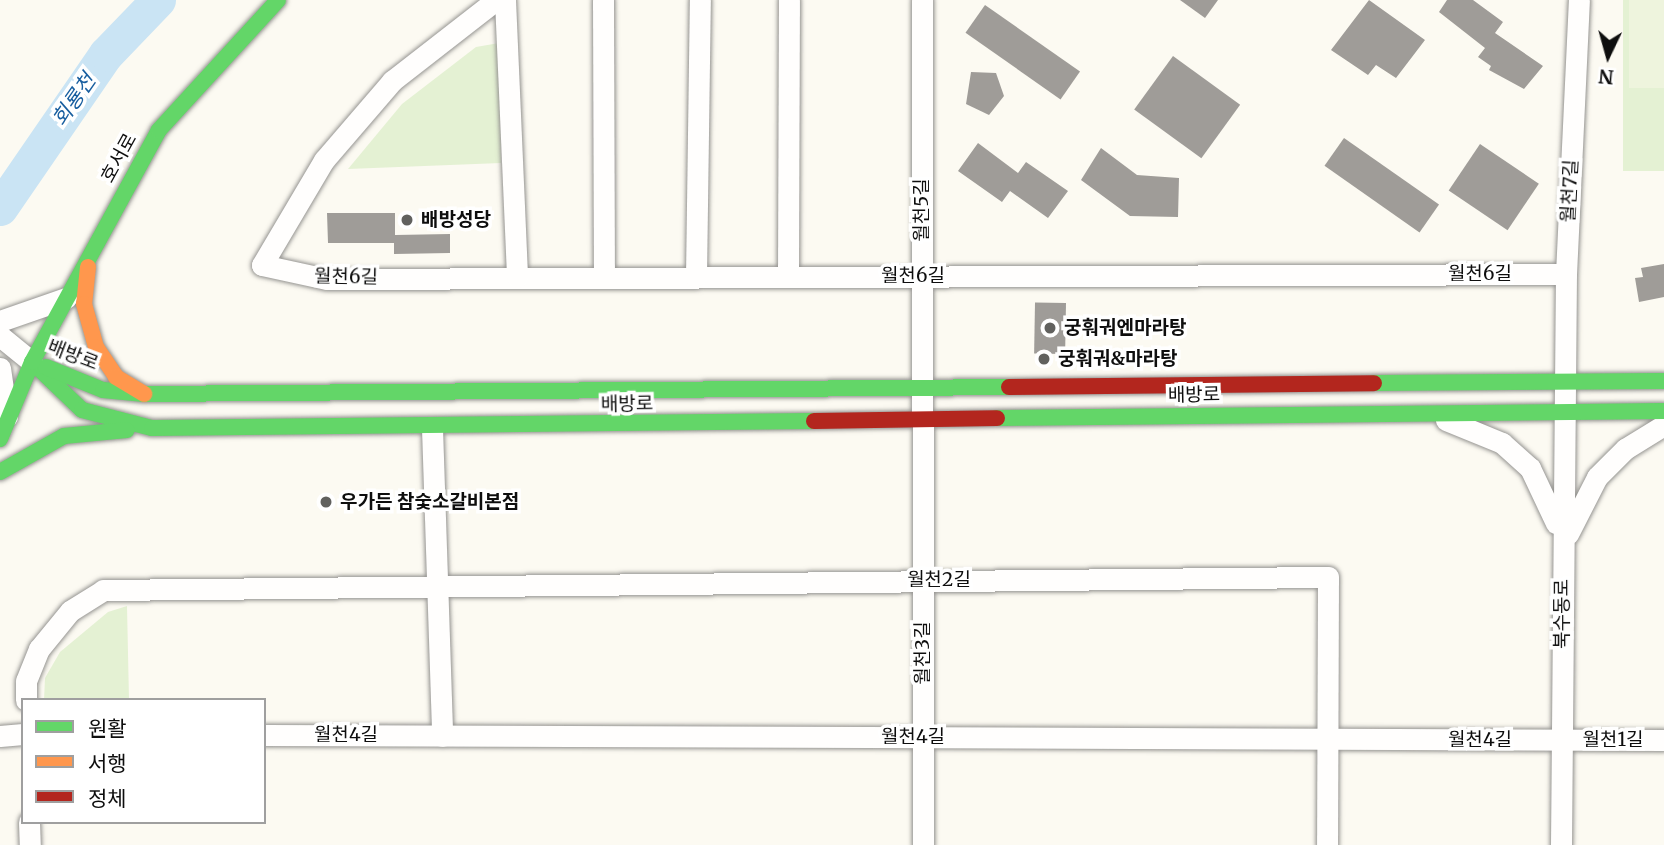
<!DOCTYPE html>
<html>
<head>
<meta charset="utf-8">
<style>
	body { margin:0 }
	#map { position:relative; width:1664px; height:845px; overflow:hidden; background:#fcfaf2; font-family:Merriweather,"Noto Sans KR",serif }
	div>[style] { position:absolute }
	.green>* { inset:0; background:#e4f1d3; transform-origin:0 0 }
	.pitch>* { inset:0; background:#eef4dd; transform-origin:0 0 }
	.river>* { height:35px; margin:-17.5px; padding:0 17.5px; transform-origin:17.5px; border-radius:17.5px; background:#cae4f4 }
	.building>* { inset:0; background:#9f9c98; transform-origin:0 0 }
	.roads { filter:drop-shadow(0 0 2px #959491) drop-shadow(0 0 2px #959491) }
	.street>* { height:21px; margin:-10.5px; padding:0 10.5px; transform-origin:10.5px; border-radius:10.5px; background:#fffefd }
	.fast>* { height:16px; margin:-8px; padding:0 8px; transform-origin:8px; border-radius:8px; background:#63d668 }
	.slow>* { height:16px; margin:-8px; padding:0 8px; transform-origin:8px; border-radius:8px; background:#ff974d }
	.jam>* { height:16px; margin:-8px; padding:0 8px; transform-origin:8px; border-radius:8px; background:#b3261e }
	.dots>* { width:19px; height:19px; translate:-50% -50%; box-sizing:border-box; border:4px solid #fff; border-radius:50% }
	span { translate:-50% -50%; white-space:nowrap; text-align:center; line-height:1.15; -webkit-text-stroke:7px #fff; paint-order:stroke }
	.street-label { font-size:19px; color:#0e0e0e }
	.poi-label { font-size:19px; color:#0e0e0e; font-weight:700 }
	.left { translate:0 -50%; text-align:left }
	.water-label { font-size:21px; color:#185e9f; font-style:italic }
	.legend { position:absolute; left:21px; top:698px; width:245px; height:126px; box-sizing:border-box; background:#fff; border:2px solid #9f9f9f; margin:0; padding:9px 12px; list-style:none; font-size:21px; color:#0e0e0e }
	.legend li { display:flex; align-items:center; gap:14px; height:35px }
	.legend b { width:35px; border:2px solid #9f9f9f }
	.north { position:absolute; left:1573px; top:21px; width:70px; height:70px; -webkit-text-stroke:5px #fff; paint-order:stroke; rotate:185deg; font-size:19px; font-weight:700; line-height:28px; text-align:center; color:#0e0e0e }
	.north::after { content:''; display:block; margin:auto; width:24px; height:32px; background:#0e0e0e; clip-path:polygon(50% 0,100% 100%,50% 72%,0 100%) }
</style>
</head>
<body>
<div id="map">
	<div class="green">
		<i style="left:1623px;top:0;width:41px;height:171px"></i>
		<i style="clip-path:polygon(499px 43px,501px 163px,348px 169px,402px 104px,476px 47px)"></i>
		<i style="clip-path:polygon(127px 606px,129px 700px,44px 700px,45px 678px,60px 652px,108px 612px)"></i>
	</div>
	<div class="pitch">
		<i style="left:1629px;top:0;width:35px;height:88px"></i>
	</div>
	<div class="river">
		<i style="left:0;top:208px;width:187px;rotate:-55.5deg"></i>
		<i style="left:106px;top:54px;width:75px;rotate:-46.1deg"></i>
	</div>
	<div class="building">
		<i style="clip-path:polygon(1180px 0,1218px 0,1205px 18px)"></i>
		<i style="clip-path:polygon(1369px 0,1425px 40px,1396px 78px,1376px 65px,1368px 75px,1331px 50px)"></i>
		<i style="clip-path:polygon(1447px 0,1473px 0,1503px 22px,1495px 33px,1543px 66px,1524px 89px,1489px 70px,1491px 66px,1478px 57px,1485px 48px,1439px 12px)"></i>
		<i style="left:985px;top:5px;width:116px;height:34px;rotate:35deg"></i>
		<i style="left:1173px;top:56px;width:83px;height:66px;rotate:36deg"></i>
		<i style="clip-path:polygon(971px 72px,996px 73px,1004px 96px,989px 115px,966px 104px)"></i>
		<i style="left:1344px;top:138px;width:116px;height:34px;rotate:35deg"></i>
		<i style="clip-path:polygon(978px 143px,1018px 173px,1026px 162px,1068px 191px,1048px 218px,1010px 191px,1002px 202px,958px 171px)"></i>
		<i style="left:1480px;top:144px;width:71px;height:56px;rotate:34deg"></i>
		<i style="clip-path:polygon(1101px 148px,1137px 175px,1179px 178px,1178px 217px,1130px 216px,1081px 180px)"></i>
		<i style="clip-path:polygon(327px 213px,395px 213px,395px 235px,450px 234px,450px 253px,394px 254px,394px 243px,328px 243px)"></i>
		<i style="clip-path:polygon(1664px 264px,1664px 297px,1639px 302px,1635px 278px,1643px 277px,1641px 268px)"></i>
		<i style="left:1066px;top:303px;width:51px;height:31px;rotate:91deg"></i>
	</div>
	<div class="roads">
		<div class="street">
			<i style="left:496px;top:0;width:132px;rotate:142.1deg"></i>
			<i style="left:392px;top:81px;width:104px;rotate:130.7deg"></i>
			<i style="left:324px;top:160px;width:122px;rotate:120.6deg"></i>
			<i style="left:262px;top:265px;width:66px;rotate:12.2deg"></i>
			<i style="left:327px;top:279px;width:1239px;rotate:-0.23deg"></i>
			<i style="left:505px;top:0;width:277px;rotate:87.5deg"></i>
			<i style="left:603px;top:0;width:277px;rotate:89.8deg"></i>
			<i style="left:922px;top:0;width:845px;rotate:89.93deg"></i>
			<i style="left:788px;top:276px;width:276px;rotate:-89.8deg"></i>
			<i style="left:696px;top:277px;width:277px;rotate:-89.2deg"></i>
			<i style="left:0;top:321px;width:70px;rotate:-19.2deg"></i>
			<i style="left:0;top:336px;width:41px;rotate:39.1deg"></i>
			<i style="left:0;top:368px;width:49px;rotate:81.9deg"></i>
			<i style="left:1446px;top:420px;width:61px;rotate:22.3deg"></i>
			<i style="left:1502px;top:443px;width:38px;rotate:42deg"></i>
			<i style="left:1530px;top:468px;width:61px;rotate:64.7deg"></i>
			<i style="left:432px;top:428px;width:308px;rotate:88.1deg"></i>
			<i style="left:1568px;top:534px;width:64px;rotate:-63deg"></i>
			<i style="left:1597px;top:477px;width:40px;rotate:-45deg"></i>
			<i style="left:1625px;top:449px;width:46px;rotate:-31.6deg"></i>
			<i style="left:26px;top:700px;width:19px;rotate:-90deg"></i>
			<i style="left:26px;top:681px;width:35px;rotate:-68deg"></i>
			<i style="left:39px;top:649px;width:49px;rotate:-50.8deg"></i>
			<i style="left:70px;top:611px;width:39px;rotate:-32deg"></i>
			<i style="left:103px;top:590px;width:1225px;rotate:-0.61deg"></i>
			<i style="left:1328px;top:577px;width:268px;rotate:90.2deg"></i>
			<i style="left:264px;top:735px;width:1400px;rotate:0.2deg"></i>
			<i style="left:0;top:736px;width:23px;rotate:-5deg"></i>
			<i style="left:29px;top:822px;width:23px;rotate:88deg"></i>
			<i style="left:1561px;top:845px;width:571px;rotate:-89.5deg"></i>
			<i style="left:1566px;top:274px;width:274px;rotate:-87.3deg"></i>
		</div>
		<div class="fast">
			<i style="left:32px;top:362px;width:69px;rotate:43.8deg"></i>
			<i style="left:82px;top:410px;width:72px;rotate:14.4deg"></i>
			<i style="left:152px;top:428px;width:662px;rotate:-0.61deg"></i>
			<i style="left:46px;top:367px;width:61px;rotate:22deg"></i>
			<i style="left:103px;top:390px;width:41px;rotate:5.6deg"></i>
			<i style="left:144px;top:394px;width:865px;rotate:-0.46deg"></i>
			<i style="left:1374px;top:383px;width:290px;rotate:-0.4deg"></i>
			<i style="left:997px;top:418px;width:667px;rotate:-0.6deg"></i>
			<i style="left:0;top:439px;width:83px;rotate:-67.4deg"></i>
			<i style="left:32px;top:362px;width:264px;rotate:-61.3deg"></i>
			<i style="left:159px;top:130px;width:176px;rotate:-47.5deg"></i>
			<i style="left:0;top:472px;width:73px;rotate:-29.4deg"></i>
			<i style="left:64px;top:436px;width:63px;rotate:-5.4deg"></i>
		</div>
		<div class="slow">
			<i style="left:88px;top:267px;width:37px;rotate:96deg"></i>
			<i style="left:84px;top:304px;width:45px;rotate:74.4deg"></i>
			<i style="left:96px;top:347px;width:36px;rotate:56deg"></i>
			<i style="left:116px;top:377px;width:33px;rotate:31deg"></i>
		</div>
		<div class="jam">
			<i style="left:1009px;top:387px;width:365px;rotate:-0.6deg"></i>
			<i style="left:814px;top:421px;width:183px;rotate:-0.9deg"></i>
		</div>
	</div>
	<div class="dots">
		<i style="left:407px;top:220px;background:#61615e"></i>
		<i style="left:1050px;top:328px;background:#61615e"></i>
		<i style="left:1044px;top:359px;background:#61615e"></i>
		<i style="left:326px;top:502px;background:#61615e"></i>
	</div>
	<div class="street-label">
		<span style="left:119px;top:158px;rotate:-61deg">호서로</span>
		<span style="left:1570px;top:191px;rotate:-87deg">월천7길</span>
		<span style="left:922px;top:210px;rotate:-90deg">월천5길</span>
		<span style="left:1480px;top:274px">월천6길</span>
		<span style="left:913px;top:276px">월천6길</span>
		<span style="left:346px;top:277px;rotate:1deg">월천6길</span>
		<span style="left:73px;top:355px;rotate:21deg">배방로</span>
		<span style="left:1194px;top:395px;rotate:-1deg">배방로</span>
		<span style="left:627px;top:404px;rotate:-1deg">배방로</span>
		<span style="left:939px;top:580px">월천2길</span>
		<span style="left:1562px;top:614px;rotate:-90deg">북수동로</span>
		<span style="left:923px;top:653px;rotate:-90deg">월천3길</span>
		<span style="left:346px;top:735px">월천4길</span>
		<span style="left:913px;top:737px">월천4길</span>
		<span style="left:1480px;top:740px">월천4길</span>
		<span style="left:1613px;top:740px">월천1길</span>
	</div>
	<div class="poi-label">
		<span class="left" style="left:421px;top:220px">배방성당</span>
		<span class="left" style="left:1064px;top:328px">궁훠궈엔마라탕</span>
		<span class="left" style="left:1058px;top:359px">궁훠궈&amp;마라탕</span>
		<span class="left" style="left:340px;top:502px">우가든 참숯소갈비본점</span>
	</div>
	<div class="water-label">
		<span style="left:74px;top:100px;rotate:-55deg">회룡천</span>
	</div>
	<ul class="legend">
	<li><b style="height:9px;background:#63d668"></b>원활</li>
	<li><b style="height:9px;background:#ff974d"></b>서행</li>
	<li><b style="height:9px;background:#b3261e"></b>정체</li>
	</ul>
	<div class="north">N</div>
</div>
</body>
</html>
